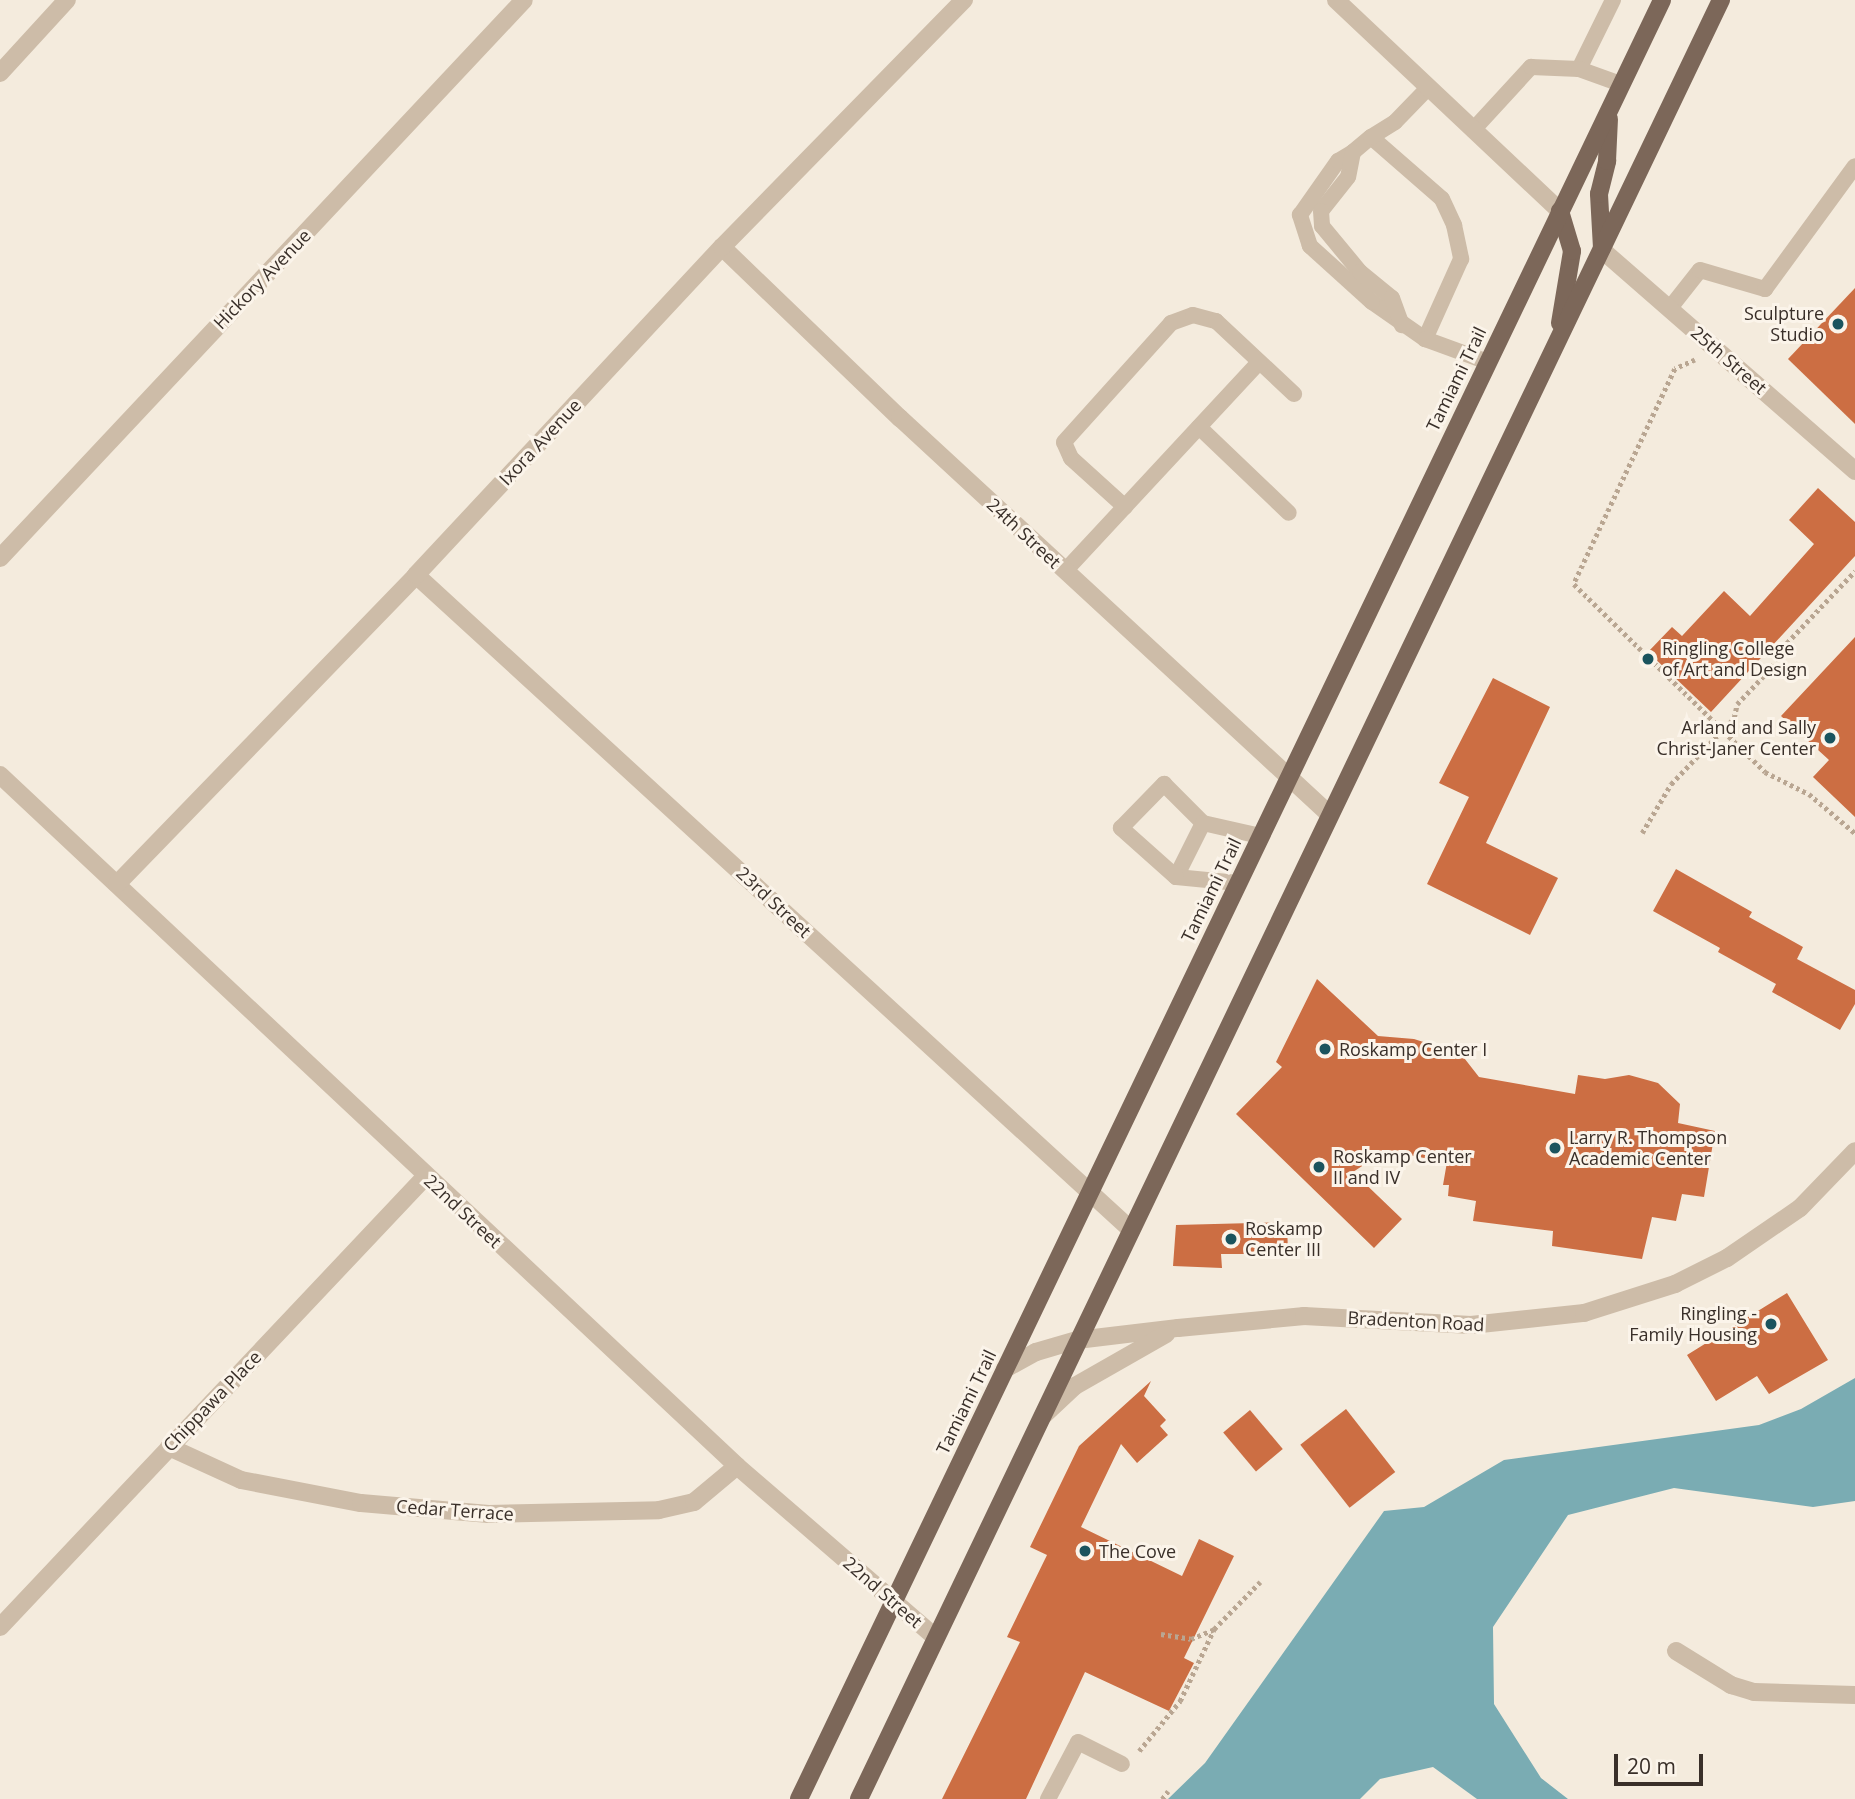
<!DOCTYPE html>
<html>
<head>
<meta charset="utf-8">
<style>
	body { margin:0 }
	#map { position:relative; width:1855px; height:1799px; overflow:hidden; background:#f4ebdd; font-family:"Open Sans",sans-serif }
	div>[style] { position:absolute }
	.water>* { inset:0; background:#7aacb3 }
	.building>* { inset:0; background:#cc6e43; transform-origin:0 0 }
	.path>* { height:4.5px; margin-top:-2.25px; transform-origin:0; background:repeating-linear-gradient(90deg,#b9a692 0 3.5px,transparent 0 7px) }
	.service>* { height:16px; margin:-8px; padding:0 8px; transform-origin:8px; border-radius:8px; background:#cdbca8 }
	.minor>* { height:18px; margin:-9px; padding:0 9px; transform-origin:9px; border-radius:9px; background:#cdbca8 }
	.tertiary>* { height:18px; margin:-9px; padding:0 9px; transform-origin:9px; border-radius:9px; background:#cdbca8 }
	.primary>* { height:18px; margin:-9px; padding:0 9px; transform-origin:9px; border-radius:9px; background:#7c6759 }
	.dots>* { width:19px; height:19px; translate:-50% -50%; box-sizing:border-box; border:4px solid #fbf4ea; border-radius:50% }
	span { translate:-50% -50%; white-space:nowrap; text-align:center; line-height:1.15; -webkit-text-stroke:6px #fbf4ea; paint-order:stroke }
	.street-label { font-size:18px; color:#392f29 }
	.poi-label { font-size:18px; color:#392f29 }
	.right { translate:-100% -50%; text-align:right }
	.left { translate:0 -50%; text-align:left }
	.scale { position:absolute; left:1614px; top:1754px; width:89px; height:32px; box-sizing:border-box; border:4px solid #392f29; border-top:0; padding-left:9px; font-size:21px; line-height:24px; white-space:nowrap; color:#392f29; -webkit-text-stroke:5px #fbf4ea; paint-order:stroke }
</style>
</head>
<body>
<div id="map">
	<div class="water">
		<i style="clip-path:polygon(1855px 1378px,1855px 1501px,1813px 1507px,1674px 1488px,1568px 1515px,1493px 1627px,1494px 1704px,1541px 1778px,1568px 1799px,1477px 1799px,1433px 1767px,1380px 1779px,1360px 1799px,1168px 1799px,1205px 1763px,1384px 1511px,1424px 1507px,1504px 1460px,1759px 1425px,1801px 1409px)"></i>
	</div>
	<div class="building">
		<i style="clip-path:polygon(1855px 288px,1855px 424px,1788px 359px)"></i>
		<i style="clip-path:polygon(1818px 488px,1855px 522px,1855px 556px,1711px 712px,1648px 652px,1672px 627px,1682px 636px,1724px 591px,1750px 616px,1814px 544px,1789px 520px)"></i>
		<i style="clip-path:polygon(1855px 637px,1855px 817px,1813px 777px,1829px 760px,1781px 716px)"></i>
		<i style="clip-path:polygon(1493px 678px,1550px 707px,1486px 843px,1558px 878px,1530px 935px,1427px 884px,1469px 797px,1439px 783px)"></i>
		<i style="clip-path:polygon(1676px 869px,1752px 912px,1749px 917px,1803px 947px,1797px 959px,1855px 990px,1855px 1004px,1840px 1030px,1772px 992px,1776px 984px,1718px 952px,1720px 948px,1653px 911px)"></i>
		<i style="clip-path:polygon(1317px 979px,1378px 1036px,1414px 1039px,1461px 1054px,1479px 1077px,1575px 1094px,1578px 1075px,1605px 1079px,1629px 1075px,1658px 1083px,1680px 1104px,1678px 1123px,1715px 1131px,1704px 1197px,1682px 1194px,1676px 1221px,1652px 1217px,1642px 1259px,1552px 1246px,1553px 1231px,1473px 1221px,1476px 1201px,1448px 1196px,1449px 1185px,1443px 1185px,1447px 1162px,1385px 1151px,1353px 1172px,1402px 1219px,1374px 1248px,1236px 1114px,1282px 1067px,1276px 1062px)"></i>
		<i style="clip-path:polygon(1287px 1222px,1288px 1254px,1221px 1254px,1222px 1268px,1173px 1266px,1176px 1225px)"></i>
		<i style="clip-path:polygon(1787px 1293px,1828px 1360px,1769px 1394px,1757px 1376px,1716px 1401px,1687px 1355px)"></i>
		<i style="clip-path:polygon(1151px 1381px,1144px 1396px,1166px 1420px,1160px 1426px,1168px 1435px,1137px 1463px,1121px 1444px,1081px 1527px,1182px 1576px,1199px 1539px,1234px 1556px,1184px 1658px,1194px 1663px,1169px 1711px,1085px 1672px,1026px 1799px,942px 1799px,1020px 1642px,1007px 1637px,1047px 1555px,1030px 1547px,1079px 1446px)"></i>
		<i style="left:1346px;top:1409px;width:80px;height:58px;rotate:52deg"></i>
		<i style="left:1250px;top:1410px;width:51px;height:35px;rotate:50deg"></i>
	</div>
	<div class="path">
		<i style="left:1695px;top:360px;width:22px;rotate:156deg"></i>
		<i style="left:1675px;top:369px;width:238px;rotate:115.2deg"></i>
		<i style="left:1574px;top:584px;width:268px;rotate:44.5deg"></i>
		<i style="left:1765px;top:772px;width:49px;rotate:26.6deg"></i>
		<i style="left:1809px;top:794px;width:60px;rotate:40.3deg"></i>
		<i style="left:1642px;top:833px;width:57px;rotate:-59.4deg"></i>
		<i style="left:1671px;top:784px;width:91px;rotate:-46.3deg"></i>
		<i style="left:1734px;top:718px;width:14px;rotate:-78deg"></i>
		<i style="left:1737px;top:704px;width:51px;rotate:-46.6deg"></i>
		<i style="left:1772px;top:667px;width:21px;rotate:-62deg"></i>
		<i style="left:1782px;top:648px;width:106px;rotate:-46.5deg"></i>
		<i style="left:1161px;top:1634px;width:30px;rotate:9deg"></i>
		<i style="left:1191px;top:1639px;width:25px;rotate:-23deg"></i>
		<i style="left:1214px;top:1629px;width:66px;rotate:-45.6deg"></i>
		<i style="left:1139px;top:1751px;width:65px;rotate:-50.6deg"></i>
		<i style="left:1180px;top:1701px;width:80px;rotate:-64.7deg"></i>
		<i style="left:1162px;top:1799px;width:10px;rotate:-53deg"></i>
	</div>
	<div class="service">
		<i style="left:1579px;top:69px;width:77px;rotate:-63.8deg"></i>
		<i style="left:1473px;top:130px;width:86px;rotate:-47.4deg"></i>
		<i style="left:1531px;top:67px;width:48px;rotate:2.4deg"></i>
		<i style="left:1579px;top:69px;width:45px;rotate:19.7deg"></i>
		<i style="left:1371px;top:137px;width:94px;rotate:41.1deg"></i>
		<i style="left:1442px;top:199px;width:29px;rotate:65deg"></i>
		<i style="left:1454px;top:225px;width:35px;rotate:78deg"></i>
		<i style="left:1461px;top:259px;width:88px;rotate:114.2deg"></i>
		<i style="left:1425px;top:339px;width:65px;rotate:-145.1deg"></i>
		<i style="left:1372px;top:302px;width:84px;rotate:-137.9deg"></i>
		<i style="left:1310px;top:246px;width:33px;rotate:-108deg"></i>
		<i style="left:1300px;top:215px;width:66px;rotate:-54.9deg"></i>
		<i style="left:1338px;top:161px;width:17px;rotate:-31deg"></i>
		<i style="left:1353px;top:152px;width:23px;rotate:-40deg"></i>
		<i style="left:1371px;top:137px;width:28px;rotate:-32deg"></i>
		<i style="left:1395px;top:122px;width:47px;rotate:-45.9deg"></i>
		<i style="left:1353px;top:152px;width:25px;rotate:101deg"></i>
		<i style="left:1348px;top:177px;width:43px;rotate:128.5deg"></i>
		<i style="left:1321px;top:211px;width:15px;rotate:86deg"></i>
		<i style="left:1322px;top:226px;width:60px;rotate:50.4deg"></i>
		<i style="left:1360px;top:272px;width:41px;rotate:39.1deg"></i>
		<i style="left:1392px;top:298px;width:29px;rotate:70deg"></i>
		<i style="left:1670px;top:308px;width:48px;rotate:-51.7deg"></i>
		<i style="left:1700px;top:270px;width:68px;rotate:16.3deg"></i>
		<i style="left:1765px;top:289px;width:152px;rotate:-53.8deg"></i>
		<i style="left:1425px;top:339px;width:67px;rotate:20.1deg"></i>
		<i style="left:1199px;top:427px;width:124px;rotate:43.7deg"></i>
		<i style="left:1125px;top:507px;width:73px;rotate:-137.8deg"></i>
		<i style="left:1071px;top:458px;width:17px;rotate:-114deg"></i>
		<i style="left:1064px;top:442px;width:160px;rotate:-48deg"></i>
		<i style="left:1171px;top:323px;width:23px;rotate:-20deg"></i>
		<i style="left:1193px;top:315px;width:24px;rotate:15deg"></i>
		<i style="left:1216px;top:321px;width:107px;rotate:43.1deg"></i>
		<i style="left:1065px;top:571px;width:285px;rotate:-47.1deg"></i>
		<i style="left:1176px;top:877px;width:60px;rotate:-63.4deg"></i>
		<i style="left:1238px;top:883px;width:62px;rotate:-174.5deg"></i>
		<i style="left:1176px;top:877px;width:74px;rotate:-138.3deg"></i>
		<i style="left:1121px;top:828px;width:62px;rotate:-45.7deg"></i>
		<i style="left:1164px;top:784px;width:55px;rotate:45deg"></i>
		<i style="left:1203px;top:823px;width:58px;rotate:12.8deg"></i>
		<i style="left:1048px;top:1799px;width:64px;rotate:-62.2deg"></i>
		<i style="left:1078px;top:1742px;width:49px;rotate:26.6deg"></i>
	</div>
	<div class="minor">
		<i style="left:1336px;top:0;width:308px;rotate:43.3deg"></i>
		<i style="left:0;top:73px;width:99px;rotate:-47.5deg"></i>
		<i style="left:722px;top:247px;width:247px;rotate:43.9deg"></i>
		<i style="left:900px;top:418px;width:585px;rotate:42.71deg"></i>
		<i style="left:1602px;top:250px;width:336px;rotate:41.1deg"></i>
		<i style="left:0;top:558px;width:765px;rotate:-46.8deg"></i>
		<i style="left:416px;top:575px;width:970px;rotate:42.49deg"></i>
		<i style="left:0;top:775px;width:1010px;rotate:43.15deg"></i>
		<i style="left:737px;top:1466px;width:262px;rotate:40.8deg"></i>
		<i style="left:117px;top:884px;width:430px;rotate:-45.9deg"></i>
		<i style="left:416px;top:575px;width:449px;rotate:-47deg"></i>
		<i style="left:722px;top:247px;width:346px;rotate:-45.6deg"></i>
		<i style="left:169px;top:1447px;width:79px;rotate:24.6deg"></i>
		<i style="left:241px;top:1480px;width:122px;rotate:10.9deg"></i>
		<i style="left:361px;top:1503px;width:128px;rotate:4.9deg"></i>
		<i style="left:489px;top:1514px;width:170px;rotate:-1.3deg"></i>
		<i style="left:659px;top:1510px;width:36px;rotate:-13deg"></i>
		<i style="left:694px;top:1502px;width:56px;rotate:-39.9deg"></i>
		<i style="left:0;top:1627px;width:620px;rotate:-46.63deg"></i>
		<i style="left:1676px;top:1651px;width:65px;rotate:31.7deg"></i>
		<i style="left:1731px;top:1685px;width:24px;rotate:17deg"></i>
		<i style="left:1754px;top:1692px;width:101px;rotate:1.7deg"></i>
	</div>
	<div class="tertiary">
		<i style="left:1005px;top:1369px;width:35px;rotate:-29deg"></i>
		<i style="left:1036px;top:1352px;width:43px;rotate:-16.3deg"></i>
		<i style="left:1077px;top:1340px;width:102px;rotate:-6.8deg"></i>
		<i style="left:1178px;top:1328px;width:127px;rotate:-5.4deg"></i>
		<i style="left:1304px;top:1316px;width:167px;rotate:3.1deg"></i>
		<i style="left:1471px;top:1325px;width:114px;rotate:-6.1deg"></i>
		<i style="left:1584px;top:1313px;width:96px;rotate:-17.7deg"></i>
		<i style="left:1675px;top:1284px;width:58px;rotate:-26.6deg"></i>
		<i style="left:1727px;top:1258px;width:88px;rotate:-34.4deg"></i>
		<i style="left:1800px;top:1208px;width:79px;rotate:-46deg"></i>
		<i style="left:1044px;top:1415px;width:42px;rotate:-43.1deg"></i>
		<i style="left:1075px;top:1386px;width:105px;rotate:-29.7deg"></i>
	</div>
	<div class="primary">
		<i style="left:1602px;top:248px;width:54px;rotate:-93.2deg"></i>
		<i style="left:1599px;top:194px;width:34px;rotate:-76deg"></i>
		<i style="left:1607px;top:161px;width:42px;rotate:-87.3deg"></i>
		<i style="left:1560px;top:323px;width:73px;rotate:-80.5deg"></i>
		<i style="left:1572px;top:251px;width:42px;rotate:-106.7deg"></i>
		<i style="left:799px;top:1799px;width:1995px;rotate:-64.37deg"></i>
		<i style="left:859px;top:1799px;width:1995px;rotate:-64.4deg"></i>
	</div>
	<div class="dots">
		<i style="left:1838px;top:324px;background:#1b545e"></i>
		<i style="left:1648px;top:659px;background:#1b545e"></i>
		<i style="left:1830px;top:738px;background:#1b545e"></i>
		<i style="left:1325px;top:1049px;background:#1b545e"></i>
		<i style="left:1555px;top:1148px;background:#1b545e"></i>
		<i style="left:1319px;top:1167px;background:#1b545e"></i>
		<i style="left:1231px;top:1239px;background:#1b545e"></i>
		<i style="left:1771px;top:1324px;background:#1b545e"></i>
		<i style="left:1085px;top:1551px;background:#1b545e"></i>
	</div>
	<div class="street-label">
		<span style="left:262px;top:279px;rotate:-46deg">Hickory Avenue</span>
		<span style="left:1729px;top:360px;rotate:41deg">25th Street</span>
		<span style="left:1456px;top:379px;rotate:-64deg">Tamiami Trail</span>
		<span style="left:540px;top:442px;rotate:-47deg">Ixora Avenue</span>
		<span style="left:1024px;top:533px;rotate:43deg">24th Street</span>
		<span style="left:1211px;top:890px;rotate:-64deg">Tamiami Trail</span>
		<span style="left:774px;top:902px;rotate:43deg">23rd Street</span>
		<span style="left:463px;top:1211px;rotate:43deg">22nd Street</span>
		<span style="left:1416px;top:1321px;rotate:3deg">Bradenton Road</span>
		<span style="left:212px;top:1401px;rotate:-46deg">Chippawa Place</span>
		<span style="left:966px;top:1402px;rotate:-64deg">Tamiami Trail</span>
		<span style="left:455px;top:1510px;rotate:4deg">Cedar Terrace</span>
		<span style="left:883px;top:1592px;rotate:41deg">22nd Street</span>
	</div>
	<div class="poi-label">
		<span class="right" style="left:1824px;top:324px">Sculpture<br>Studio</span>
		<span class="left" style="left:1662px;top:659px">Ringling College<br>of Art and Design</span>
		<span class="right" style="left:1816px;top:738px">Arland and Sally<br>Christ-Janer Center</span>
		<span class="left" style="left:1339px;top:1049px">Roskamp Center I</span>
		<span class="left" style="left:1569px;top:1148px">Larry R. Thompson<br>Academic Center</span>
		<span class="left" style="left:1333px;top:1167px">Roskamp Center<br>II and IV</span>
		<span class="left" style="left:1245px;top:1239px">Roskamp<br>Center III</span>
		<span class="right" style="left:1757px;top:1324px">Ringling -<br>Family Housing</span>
		<span class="left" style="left:1099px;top:1551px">The Cove</span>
	</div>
	<div class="scale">20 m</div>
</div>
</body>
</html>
